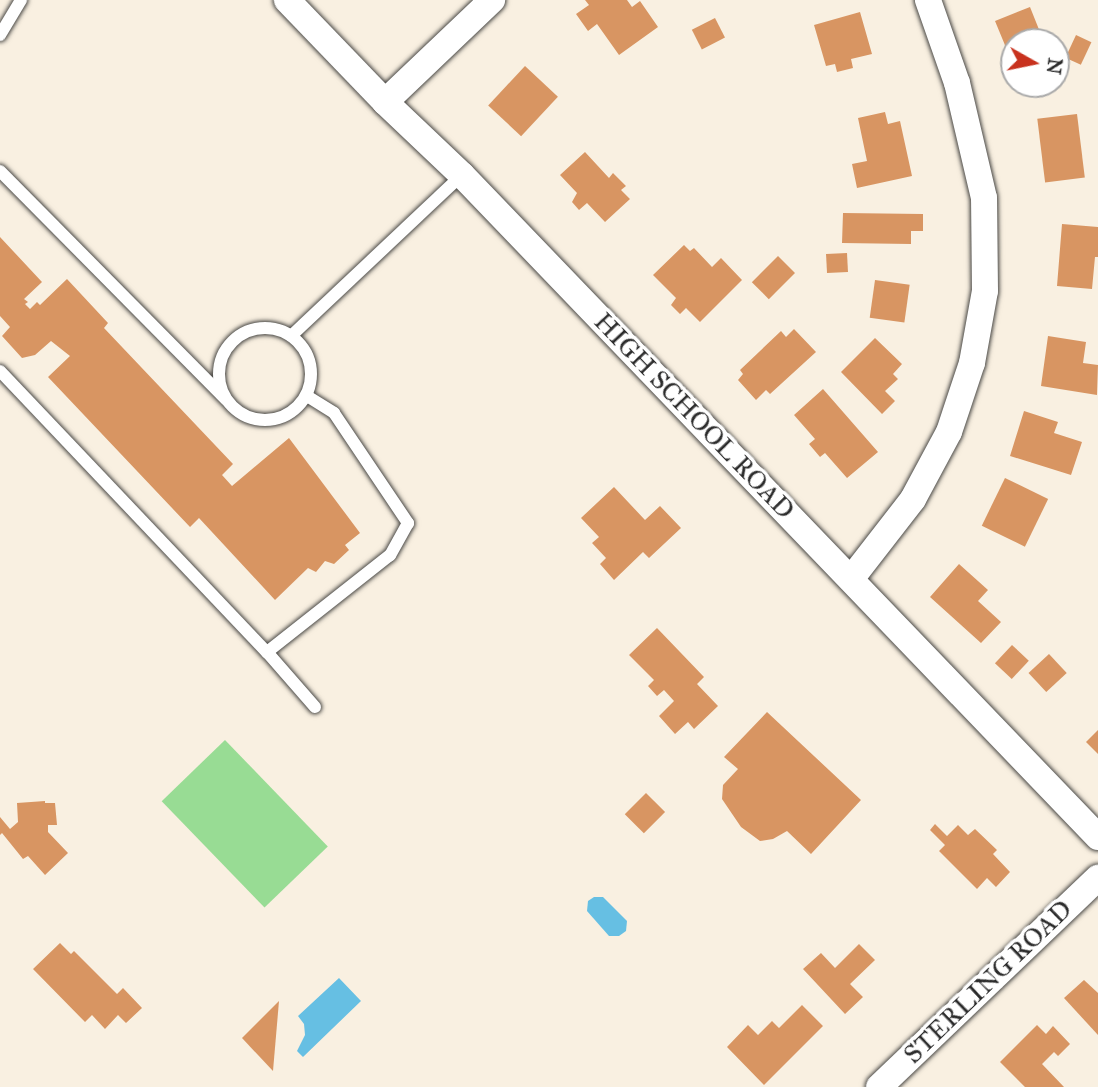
<!DOCTYPE html>
<html>
<head>
<meta charset="utf-8">
<style>
	body { margin:0 }
	#map { position:relative; width:1098px; height:1087px; overflow:hidden; background:#f9f0e1; font-family:"IM FELL Great Primer",serif }
	div>[style] { position:absolute }
	.green>* { inset:0; background:#98dc94; transform-origin:0 0 }
	.water>* { inset:0; background:#66bfe3 }
	.building>* { inset:0; background:#d89562; transform-origin:0 0 }
	.roads { filter:drop-shadow(0 0 2px #4a4946) drop-shadow(0 0 2px #4a4946) }
	.lane>* { height:12px; margin:-6px; padding:0 6px; transform-origin:6px; border-radius:6px; background:#fff }
	.lane>.ring { margin:-6px; padding:0; box-sizing:content-box; background:none; border:12px solid #fff; border-radius:50% }
	.street>* { height:26px; margin:-13px; padding:0 13px; transform-origin:13px; border-radius:13px; background:#fff }
	span { translate:-50% -50%; white-space:nowrap; text-align:center; line-height:1.15; -webkit-text-stroke:7px #fff; paint-order:stroke }
	.street-label { font-size:26px; color:#2b2b2b }
	.north { position:absolute; left:1000px; top:28px; width:70px; height:70px; box-sizing:border-box; background:#fff; border:2px solid #aaa; border-radius:50%; rotate:99deg; font-size:19px; font-weight:700; line-height:28px; text-align:center; color:#2b2b2b }
	.north::after { content:''; display:block; margin:auto; width:24px; height:32px; background:#c8321e; clip-path:polygon(50% 0,100% 100%,50% 72%,0 100%) }
</style>
</head>
<body>
<div id="map">
	<div class="green">
		<i style="left:225px;top:740px;width:148px;height:88px;rotate:46deg"></i>
	</div>
	<div class="water">
		<i style="clip-path:polygon(594px 897px,603px 897px,627px 921px,626px 931px,619px 936px,609px 936px,587px 911px,588px 901px)"></i>
		<i style="clip-path:polygon(339px 978px,361px 1001px,303px 1057px,297px 1051px,305px 1035px,304px 1024px,298px 1016px)"></i>
	</div>
	<div class="building">
		<i style="clip-path:polygon(585px 0,627px 0,632px 7px,640px 1px,658px 27px,619px 55px,597px 24px,588px 31px,576px 14px,589px 5px)"></i>
		<i style="clip-path:polygon(1030px 7px,1044px 42px,1014px 42px,1014px 67px,995px 21px)"></i>
		<i style="clip-path:polygon(860px 12px,872px 54px,851px 59px,853px 68px,837px 72px,835px 64px,826px 66px,814px 25px)"></i>
		<i style="left:715px;top:18px;width:22px;height:26px;rotate:63deg"></i>
		<i style="left:1076px;top:35px;width:17px;height:25px;rotate:25deg"></i>
		<i style="left:525px;top:66px;width:45px;height:54px;rotate:43deg"></i>
		<i style="clip-path:polygon(885px 112px,888px 124px,900px 121px,912px 176px,857px 188px,852px 164px,867px 161px,858px 118px)"></i>
		<i style="left:1077px;top:114px;width:64px;height:40px;rotate:83deg"></i>
		<i style="clip-path:polygon(585px 152px,609px 178px,613px 173px,626px 186px,621px 190px,630px 199px,605px 222px,587px 203px,579px 210px,572px 202px,577px 193px,560px 175px)"></i>
		<i style="clip-path:polygon(843px 213px,923px 214px,923px 231px,911px 231px,911px 244px,842px 243px)"></i>
		<i style="clip-path:polygon(1062px 224px,1098px 227px,1098px 257px,1095px 257px,1092px 289px,1057px 286px)"></i>
		<i style="clip-path:polygon(0 237px,42px 282px,24px 299px,28px 302px,25px 304px,30px 309px,37px 302px,40px 305px,67px 279px,108px 323px,104px 328px,233px 464px,222px 475px,232px 486px,289px 438px,360px 533px,345px 545px,349px 550px,334px 564px,325px 561px,316px 572px,308px 568px,275px 600px,199px 518px,190px 527px,48px 377px,70px 356px,51px 341px,35px 355px,22px 358px,2px 336px,10px 327px,0 316px)"></i>
		<i style="clip-path:polygon(684px 245px,690px 251px,694px 248px,712px 267px,721px 258px,742px 280px,700px 322px,686px 308px,680px 314px,671px 305px,676px 298px,653px 275px)"></i>
		<i style="left:847px;top:253px;width:19px;height:21px;rotate:87deg"></i>
		<i style="left:778px;top:256px;width:24px;height:37px;rotate:45deg"></i>
		<i style="left:875px;top:280px;width:35px;height:38px;rotate:8deg"></i>
		<i style="clip-path:polygon(794px 329px,816px 352px,770px 394px,766px 390px,756px 400px,738px 380px,743px 374px,740px 370px,781px 331px,786px 337px)"></i>
		<i style="clip-path:polygon(1048px 336px,1086px 342px,1083px 363px,1098px 365px,1097px 395px,1041px 386px)"></i>
		<i style="clip-path:polygon(875px 338px,902px 364px,893px 374px,898px 379px,885px 391px,895px 401px,882px 414px,841px 372px)"></i>
		<i style="clip-path:polygon(823px 389px,878px 452px,847px 478px,825px 453px,820px 457px,809px 444px,815px 439px,794px 415px)"></i>
		<i style="clip-path:polygon(1024px 411px,1058px 422px,1054px 433px,1082px 442px,1071px 475px,1010px 456px)"></i>
		<i style="left:1005px;top:478px;width:48px;height:53px;rotate:26deg"></i>
		<i style="clip-path:polygon(614px 487px,645px 520px,660px 506px,681px 528px,649px 558px,643px 552px,614px 580px,600px 564px,606px 558px,592px 543px,599px 537px,581px 518px)"></i>
		<i style="clip-path:polygon(959px 564px,988px 590px,978px 601px,1001px 622px,981px 643px,930px 597px)"></i>
		<i style="clip-path:polygon(657px 628px,704px 677px,697px 684px,718px 706px,694px 729px,688px 722px,675px 734px,659px 716px,674px 701px,664px 690px,657px 696px,648px 686px,654px 680px,629px 655px)"></i>
		<i style="left:1012px;top:645px;width:23px;height:25px;rotate:43deg"></i>
		<i style="left:1049px;top:654px;width:26px;height:28px;rotate:47deg"></i>
		<i style="clip-path:polygon(767px 712px,861px 800px,811px 854px,787px 831px,773px 839px,760px 841px,741px 827px,722px 799px,723px 785px,738px 769px,724px 757px)"></i>
		<i style="clip-path:polygon(1098px 730px,1098px 754px,1086px 742px)"></i>
		<i style="left:646px;top:793px;width:27px;height:30px;rotate:45deg"></i>
		<i style="clip-path:polygon(45px 801px,45px 803px,55px 803px,57px 825px,48px 825px,48px 832px,68px 853px,45px 875px,28px 856px,23px 859px,2px 833px,0 835px,0 817px,10px 829px,18px 822px,17px 803px)"></i>
		<i style="clip-path:polygon(935px 824px,947px 836px,958px 825px,968px 835px,975px 829px,997px 850px,993px 854px,1010px 872px,996px 887px,987px 878px,977px 889px,939px 851px,945px 845px,930px 830px)"></i>
		<i style="clip-path:polygon(60px 943px,71px 954px,74px 951px,117px 994px,123px 988px,142px 1008px,126px 1023px,118px 1015px,105px 1029px,92px 1015px,85px 1022px,33px 969px)"></i>
		<i style="clip-path:polygon(859px 944px,875px 960px,850px 984px,863px 997px,845px 1014px,803px 969px,821px 953px,835px 968px)"></i>
		<i style="clip-path:polygon(1084px 980px,1098px 993px,1098px 1035px,1064px 998px)"></i>
		<i style="clip-path:polygon(279px 1001px,273px 1071px,242px 1038px)"></i>
		<i style="clip-path:polygon(802px 1005px,823px 1026px,764px 1085px,727px 1047px,748px 1025px,758px 1035px,772px 1021px,779px 1028px)"></i>
		<i style="clip-path:polygon(1037px 1025px,1046px 1034px,1053px 1026px,1070px 1044px,1058px 1056px,1054px 1052px,1042px 1064px,1064px 1087px,1025px 1087px,1000px 1062px)"></i>
	</div>
	<div class="roads">
		<div class="lane">
			<i style="left:0;top:35px;width:41px;rotate:-59deg"></i>
			<i style="left:0;top:171px;width:321px;rotate:45.3deg"></i>
			<i class="ring" style="left:219px;top:328px;width:80px;height:80px"></i>
			<i style="left:291px;top:336px;width:235px;rotate:-43.3deg"></i>
			<i style="left:0;top:371px;width:388px;rotate:46.5deg"></i>
			<i style="left:307px;top:396px;width:32px;rotate:32deg"></i>
			<i style="left:334px;top:413px;width:133px;rotate:56.1deg"></i>
			<i style="left:408px;top:523px;width:37px;rotate:119deg"></i>
			<i style="left:390px;top:555px;width:157px;rotate:141.7deg"></i>
			<i style="left:267px;top:652px;width:73px;rotate:48.9deg"></i>
		</div>
		<div class="street">
			<i style="left:287px;top:0;width:141px;rotate:46.1deg"></i>
			<i style="left:385px;top:102px;width:106px;rotate:43.5deg"></i>
			<i style="left:462px;top:175px;width:918px;rotate:46.15deg"></i>
			<i style="left:385px;top:102px;width:148px;rotate:-43.6deg"></i>
			<i style="left:851px;top:579px;width:101px;rotate:-52.2deg"></i>
			<i style="left:913px;top:499px;width:76px;rotate:-61.8deg"></i>
			<i style="left:949px;top:432px;width:73px;rotate:-71.6deg"></i>
			<i style="left:972px;top:363px;width:73px;rotate:-79.8deg"></i>
			<i style="left:985px;top:291px;width:93px;rotate:-90.6deg"></i>
			<i style="left:984px;top:198px;width:118px;rotate:-103.2deg"></i>
			<i style="left:957px;top:83px;width:88px;rotate:-109.3deg"></i>
			<i style="left:879px;top:1087px;width:303px;rotate:-43.7deg"></i>
		</div>
	</div>
	<div class="street-label">
		<span style="left:694px;top:416px;rotate:46deg">HIGH SCHOOL ROAD</span>
		<span style="left:988px;top:982px;rotate:-44deg">STERLING ROAD</span>
	</div>
	<div class="north">N</div>
</div>
</body>
</html>
